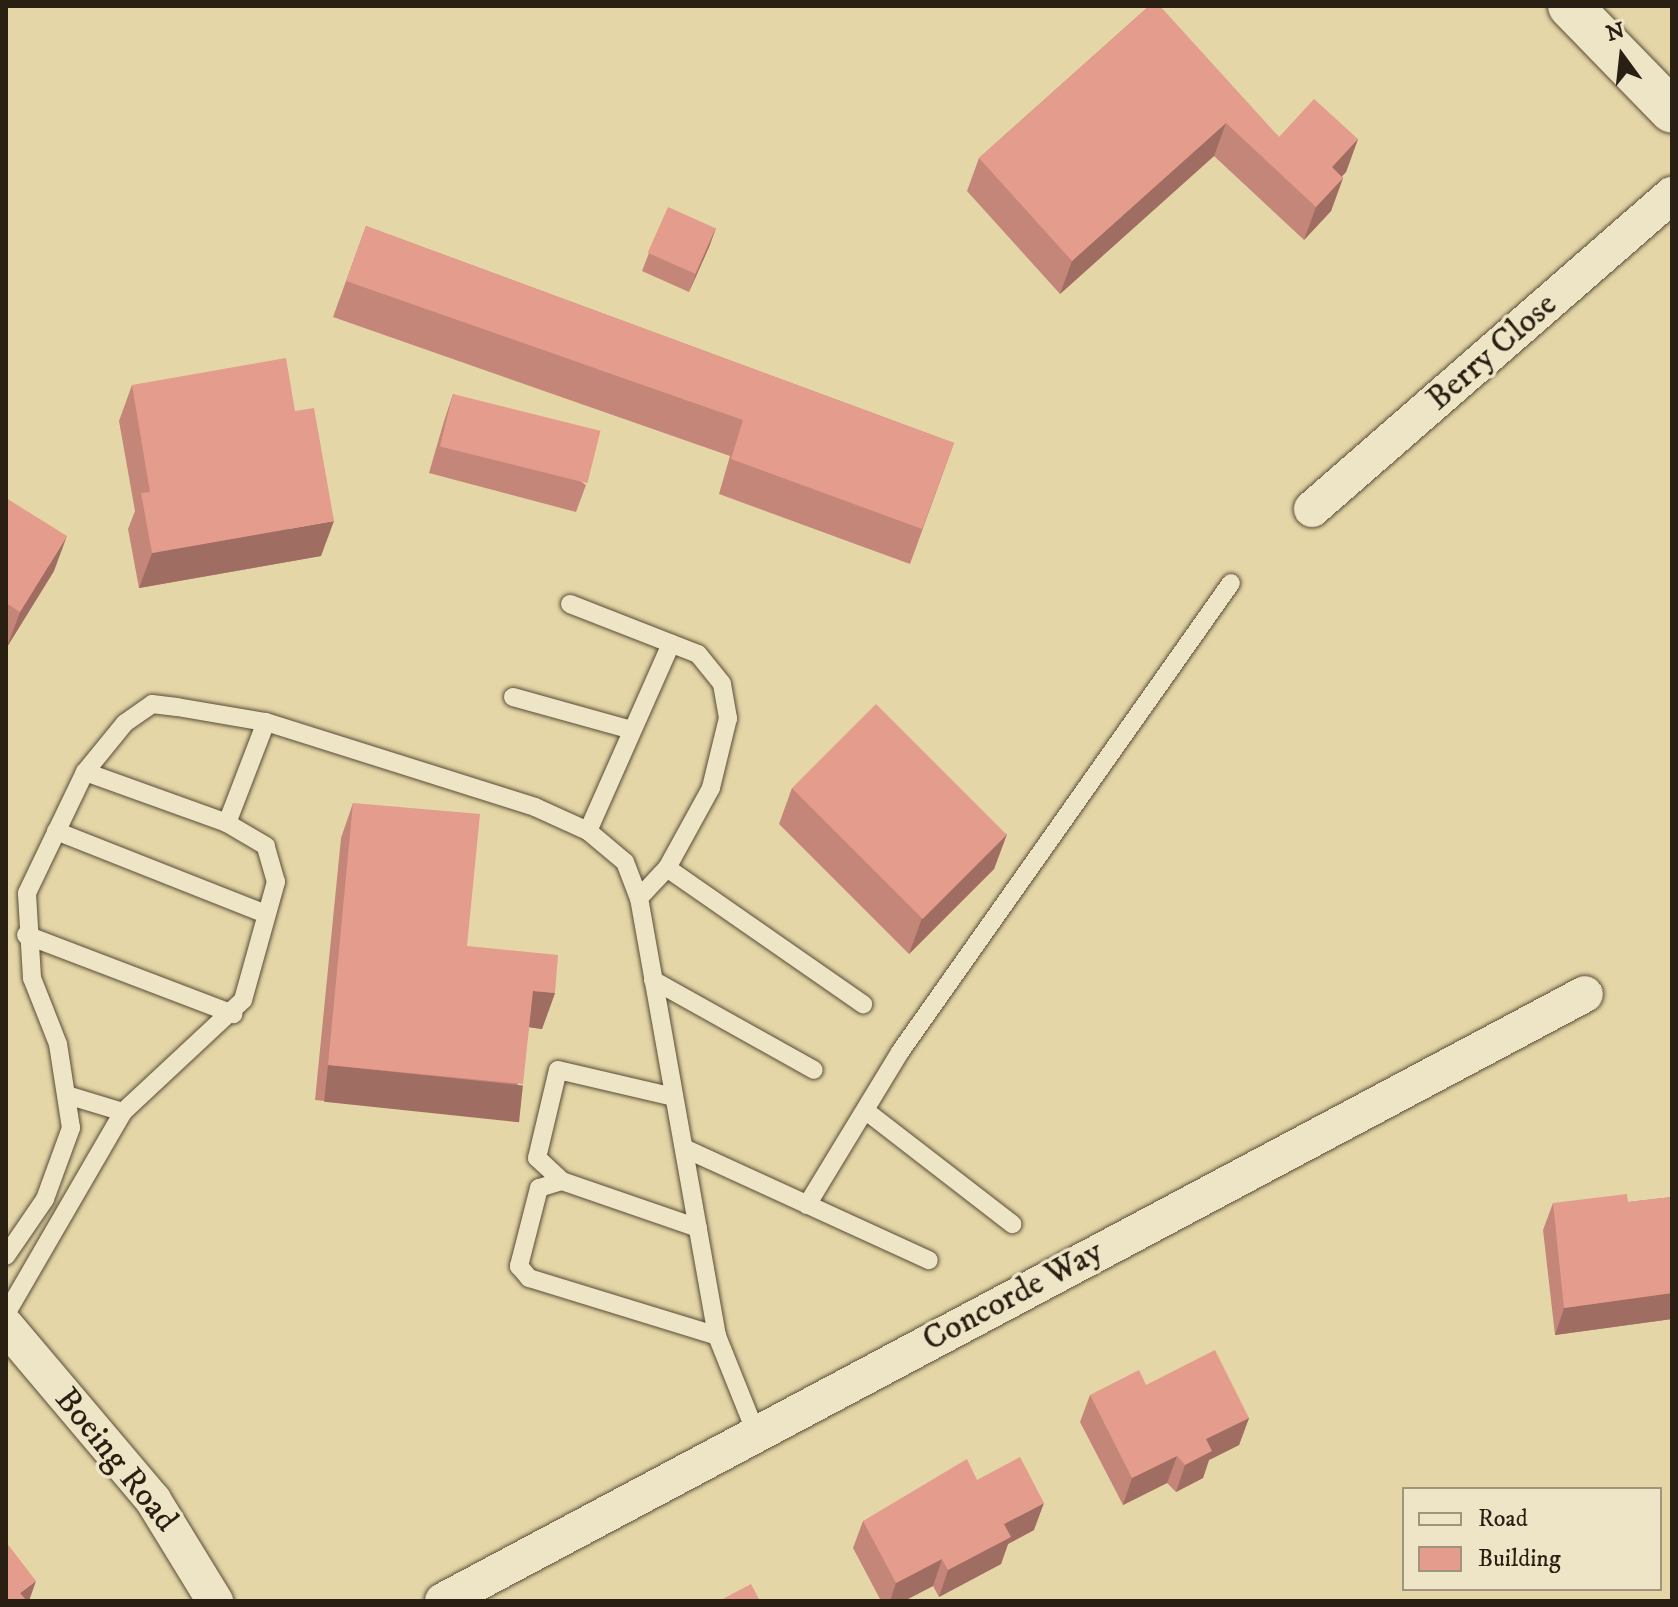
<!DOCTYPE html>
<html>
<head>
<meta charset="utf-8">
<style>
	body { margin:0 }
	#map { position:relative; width:1678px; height:1607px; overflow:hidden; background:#e5d6a7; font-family:"IM FELL DW Pica",serif }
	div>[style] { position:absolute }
	.roads { filter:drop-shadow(0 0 2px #584d37) drop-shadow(0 0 2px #584d37) }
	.service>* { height:18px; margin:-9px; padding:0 9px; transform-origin:9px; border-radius:9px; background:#eee4c6 }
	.minor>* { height:36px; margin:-18px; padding:0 18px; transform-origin:18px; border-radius:18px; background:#eee4c6 }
	.secondary>* { height:44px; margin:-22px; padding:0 22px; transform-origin:22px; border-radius:22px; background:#eee4c6 }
	.wall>* { inset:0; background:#c48678 }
	.shaded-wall>* { inset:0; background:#a06d62; transform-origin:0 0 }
	.building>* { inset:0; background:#e49c8c; transform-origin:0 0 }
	span { translate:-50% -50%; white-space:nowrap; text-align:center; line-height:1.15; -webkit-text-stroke:7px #eee4c6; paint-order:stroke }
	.street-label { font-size:34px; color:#291f12 }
	.frame { position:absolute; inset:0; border:8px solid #291f12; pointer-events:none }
	.legend { position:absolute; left:1402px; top:1487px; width:260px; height:104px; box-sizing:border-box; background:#eee4c6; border:2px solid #9f957e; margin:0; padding:10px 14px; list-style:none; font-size:24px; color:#291f12 }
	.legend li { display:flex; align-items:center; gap:16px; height:40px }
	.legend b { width:40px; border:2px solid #9f957e }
	.north { position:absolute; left:1582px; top:16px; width:80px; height:80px; -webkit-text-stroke:6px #eee4c6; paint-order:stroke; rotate:345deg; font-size:22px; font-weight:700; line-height:32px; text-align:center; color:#291f12 }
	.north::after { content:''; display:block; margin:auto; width:28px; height:36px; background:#291f12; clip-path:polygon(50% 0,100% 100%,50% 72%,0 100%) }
</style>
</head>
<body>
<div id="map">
	<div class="roads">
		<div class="service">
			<i style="left:570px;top:604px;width:137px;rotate:21.3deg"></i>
			<i style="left:698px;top:654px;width:38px;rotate:51deg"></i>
			<i style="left:722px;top:684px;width:35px;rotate:80deg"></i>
			<i style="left:728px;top:718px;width:72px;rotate:103.7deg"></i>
			<i style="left:711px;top:788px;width:91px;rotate:118.8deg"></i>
			<i style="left:667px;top:868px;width:41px;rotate:133deg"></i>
			<i style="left:513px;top:697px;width:119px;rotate:15.5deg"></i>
			<i style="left:227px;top:823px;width:108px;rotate:-68.9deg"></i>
			<i style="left:56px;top:831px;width:226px;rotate:21.6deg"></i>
			<i style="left:588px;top:831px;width:205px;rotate:-66.1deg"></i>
			<i style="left:667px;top:868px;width:239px;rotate:34.8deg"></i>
			<i style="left:26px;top:935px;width:222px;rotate:20.9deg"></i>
			<i style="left:653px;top:980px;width:184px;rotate:29.2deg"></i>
			<i style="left:70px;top:1096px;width:55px;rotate:16.8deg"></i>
			<i style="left:866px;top:1111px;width:185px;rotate:37.7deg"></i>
			<i style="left:686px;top:1149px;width:267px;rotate:24.6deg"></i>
			<i style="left:562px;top:1181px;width:34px;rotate:-137deg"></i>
			<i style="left:537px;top:1158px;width:90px;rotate:-76.6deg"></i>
			<i style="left:558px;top:1070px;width:119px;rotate:13.1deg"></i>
			<i style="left:807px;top:1205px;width:179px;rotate:-58.7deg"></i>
			<i style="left:900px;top:1052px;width:574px;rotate:-54.79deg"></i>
			<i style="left:698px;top:1228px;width:144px;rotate:-160.9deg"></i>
			<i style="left:562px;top:1181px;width:24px;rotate:163deg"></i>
			<i style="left:539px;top:1188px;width:81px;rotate:104.4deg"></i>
			<i style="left:519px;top:1266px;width:16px;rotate:50deg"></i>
			<i style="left:529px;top:1278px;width:197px;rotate:17.1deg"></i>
			<i style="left:717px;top:1336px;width:105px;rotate:68.1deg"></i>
			<i style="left:6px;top:1256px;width:69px;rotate:-55.6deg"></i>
			<i style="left:45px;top:1199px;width:76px;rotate:-69.9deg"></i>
			<i style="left:71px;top:1128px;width:85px;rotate:-98.8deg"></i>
			<i style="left:58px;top:1044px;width:71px;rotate:-111.5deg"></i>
			<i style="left:32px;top:978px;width:85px;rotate:-93.4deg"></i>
			<i style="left:27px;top:893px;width:134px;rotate:-64.4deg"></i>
			<i style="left:85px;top:772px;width:63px;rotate:-50.8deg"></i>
			<i style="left:125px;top:723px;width:33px;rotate:-35deg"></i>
			<i style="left:152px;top:704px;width:25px;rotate:7deg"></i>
			<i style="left:177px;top:707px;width:90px;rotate:9.6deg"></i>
			<i style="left:266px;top:722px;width:282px;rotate:17.5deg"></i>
			<i style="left:535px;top:807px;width:58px;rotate:24.4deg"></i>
			<i style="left:588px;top:831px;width:48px;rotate:40deg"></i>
			<i style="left:625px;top:862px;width:39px;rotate:69deg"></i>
			<i style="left:639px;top:898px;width:445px;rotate:79.9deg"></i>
			<i style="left:6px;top:1314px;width:233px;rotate:-59.9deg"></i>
			<i style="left:123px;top:1112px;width:164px;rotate:-43deg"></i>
			<i style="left:243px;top:1000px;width:123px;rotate:-74.4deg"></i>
			<i style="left:276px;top:882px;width:37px;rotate:-106deg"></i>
			<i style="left:266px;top:846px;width:45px;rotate:-149.5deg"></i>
			<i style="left:227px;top:823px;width:151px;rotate:-160.2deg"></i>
		</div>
		<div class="minor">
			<i style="left:1312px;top:509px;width:478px;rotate:-41.1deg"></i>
			<i style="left:6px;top:1326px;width:228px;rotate:49.8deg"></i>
			<i style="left:153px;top:1500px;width:119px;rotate:58.5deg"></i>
			<i style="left:443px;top:1601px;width:1293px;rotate:-27.99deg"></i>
		</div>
		<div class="secondary">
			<i style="left:1570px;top:6px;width:146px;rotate:45.8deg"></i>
		</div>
	</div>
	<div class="wall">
		<i style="clip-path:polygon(1149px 6px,1279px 137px,1358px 139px,1346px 172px,1342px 176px,1343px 178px,1331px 211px,1304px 240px,1214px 156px,1060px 294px,967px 191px,979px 158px)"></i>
		<i style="clip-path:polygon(366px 226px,954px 443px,910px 564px,719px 494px,730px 456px,333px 317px)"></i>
		<i style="clip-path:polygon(716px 228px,709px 247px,689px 292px,642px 271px,649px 253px)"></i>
		<i style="clip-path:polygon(132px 385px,321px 556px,139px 588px,128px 529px,135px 511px,119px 421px)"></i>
		<i style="clip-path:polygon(453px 394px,586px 485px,576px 512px,429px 473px,444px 421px)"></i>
		<i style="clip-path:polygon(6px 498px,54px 571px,7px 647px,6px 646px)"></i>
		<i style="clip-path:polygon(792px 788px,1007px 834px,994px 869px,909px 954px,779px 824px)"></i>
		<i style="clip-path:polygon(353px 803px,467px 946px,555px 993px,542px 1029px,529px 1027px,511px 1119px,315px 1100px,341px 838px)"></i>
		<i style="clip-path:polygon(1672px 1197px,1672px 1319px,1555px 1335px,1543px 1230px,1553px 1203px,1628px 1202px)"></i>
		<i style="clip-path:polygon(1146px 1385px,1249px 1418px,1239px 1445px,1209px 1460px,1203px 1478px,1176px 1492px,1167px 1483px,1123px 1505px,1080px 1422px,1090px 1395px)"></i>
		<i style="clip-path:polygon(977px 1480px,1034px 1530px,1008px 1544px,1001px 1564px,939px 1597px,933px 1586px,904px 1601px,881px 1601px,853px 1548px,863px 1521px)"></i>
	</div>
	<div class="shaded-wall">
		<i style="clip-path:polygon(1226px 123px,1214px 156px,1060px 294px,1072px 261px)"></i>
		<i style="clip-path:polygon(1358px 139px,1346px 172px,1320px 200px,1332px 167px)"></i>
		<i style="clip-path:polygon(1343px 178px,1331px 211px,1304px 240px,1316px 207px)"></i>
		<i style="clip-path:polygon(716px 228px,709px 247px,689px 292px,696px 274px)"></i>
		<i style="clip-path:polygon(334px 521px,321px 556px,139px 588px,152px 553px)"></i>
		<i style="clip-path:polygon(67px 536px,54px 571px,7px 647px,20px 612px)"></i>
		<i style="clip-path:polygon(1007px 834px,994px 869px,909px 954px,922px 918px)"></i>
		<i style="clip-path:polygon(533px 991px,555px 993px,542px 1029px,520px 1026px)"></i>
		<i style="left:328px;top:1065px;width:196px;height:37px;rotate:6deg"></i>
		<i style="clip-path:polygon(1672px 1293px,1672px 1319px,1555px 1335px,1564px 1308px)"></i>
		<i style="clip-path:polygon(1249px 1418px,1239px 1445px,1209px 1460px,1203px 1478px,1176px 1492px,1185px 1465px,1206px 1439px)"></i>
		<i style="clip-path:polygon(1177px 1456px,1167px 1483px,1123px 1505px,1132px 1478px)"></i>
		<i style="clip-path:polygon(1044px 1503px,1034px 1530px,1008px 1544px,1001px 1564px,939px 1597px,948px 1570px,1004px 1524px)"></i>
		<i style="clip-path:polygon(942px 1559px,933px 1586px,904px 1601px,890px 1601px,896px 1583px)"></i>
		<i style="clip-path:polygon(36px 1581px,29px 1601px,18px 1601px,20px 1593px)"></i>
	</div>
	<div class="building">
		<i style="clip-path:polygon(1149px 6px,1160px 6px,1279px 137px,1314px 99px,1358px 139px,1332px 167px,1343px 178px,1316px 207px,1226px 123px,1072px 261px,979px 158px)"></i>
		<i style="left:668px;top:207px;width:52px;height:50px;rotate:24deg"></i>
		<i style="clip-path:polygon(366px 226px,954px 443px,922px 529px,731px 459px,743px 420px,346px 281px)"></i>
		<i style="clip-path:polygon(286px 358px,295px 411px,314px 408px,334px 521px,152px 553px,141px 493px,150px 492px,132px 385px)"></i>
		<i style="left:453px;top:394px;width:152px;height:54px;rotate:14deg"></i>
		<i style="clip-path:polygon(6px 498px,67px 536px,20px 612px,6px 603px)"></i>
		<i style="left:876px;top:704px;width:185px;height:119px;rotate:45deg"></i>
		<i style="clip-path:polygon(353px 803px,480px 814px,467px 946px,558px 955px,555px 993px,533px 991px,523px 1084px,328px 1065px)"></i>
		<i style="clip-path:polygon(1627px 1194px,1628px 1202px,1672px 1197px,1672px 1293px,1564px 1308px,1553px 1203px)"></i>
		<i style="clip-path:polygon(1215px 1350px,1249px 1418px,1206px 1439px,1212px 1451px,1185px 1465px,1177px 1456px,1132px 1478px,1090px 1395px,1139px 1370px,1146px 1385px)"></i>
		<i style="clip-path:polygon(1020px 1457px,1044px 1503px,1004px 1524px,1011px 1537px,948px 1570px,942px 1559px,896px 1583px,863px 1521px,967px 1459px,977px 1480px)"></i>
		<i style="clip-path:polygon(6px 1542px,36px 1581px,20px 1593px,27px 1601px,6px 1601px)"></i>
		<i style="clip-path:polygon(751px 1584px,760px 1601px,719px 1601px)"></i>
	</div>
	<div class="street-label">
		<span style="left:1492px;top:352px;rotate:-41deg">Berry Close</span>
		<span style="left:1013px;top:1296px;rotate:-28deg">Concorde Way</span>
		<span style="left:116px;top:1460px;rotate:51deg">Boeing Road</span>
	</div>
	<div class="frame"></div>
	<ul class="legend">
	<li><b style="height:10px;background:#eee4c6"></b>Road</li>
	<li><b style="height:22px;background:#e49c8c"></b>Building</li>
	</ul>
	<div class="north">N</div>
</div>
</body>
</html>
